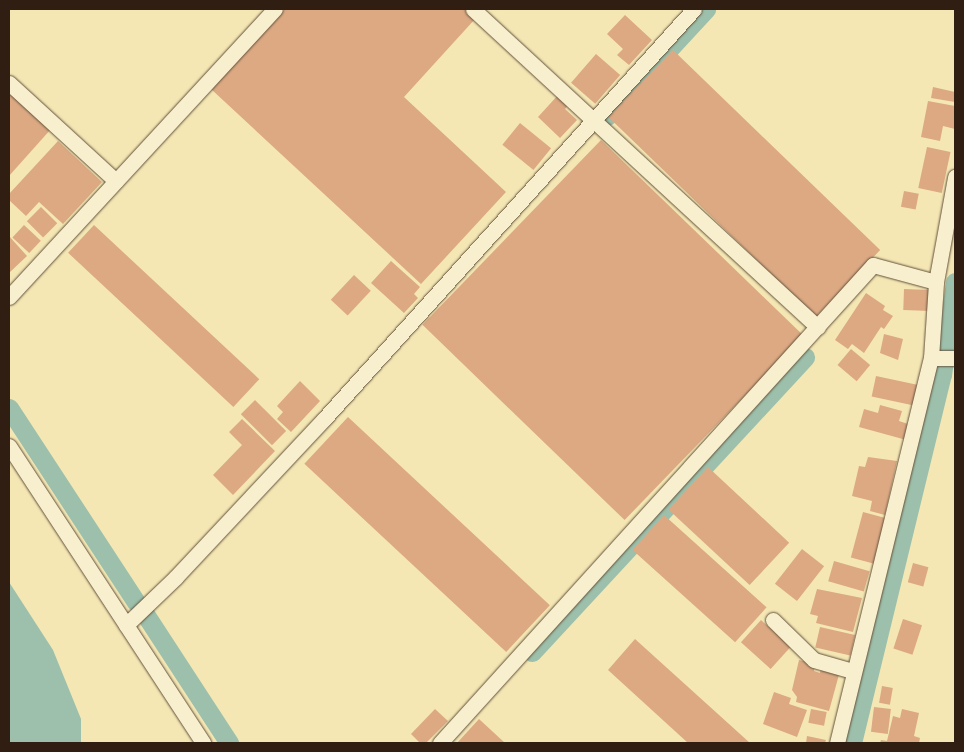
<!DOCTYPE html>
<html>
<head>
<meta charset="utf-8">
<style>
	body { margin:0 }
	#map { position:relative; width:964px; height:752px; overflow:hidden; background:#f4e7b4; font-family:"IM FELL Great Primer",serif }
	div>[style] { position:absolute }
	.water>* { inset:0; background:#9cc0ab }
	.canal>* { height:19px; margin:-9.5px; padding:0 9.5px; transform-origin:9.5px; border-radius:9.5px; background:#9cc0ab }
	.building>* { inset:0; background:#dca983; transform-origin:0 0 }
	.roads { filter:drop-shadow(0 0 1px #62503b) drop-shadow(0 0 1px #62503b) }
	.street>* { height:15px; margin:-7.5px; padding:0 7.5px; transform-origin:7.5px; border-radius:7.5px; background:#f8efce }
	span { translate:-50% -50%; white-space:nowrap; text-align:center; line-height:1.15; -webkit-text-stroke:4px #f8efce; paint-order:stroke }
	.frame { position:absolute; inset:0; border:10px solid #311e13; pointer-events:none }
</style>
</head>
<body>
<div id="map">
	<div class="water">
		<i style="clip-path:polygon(9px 582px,53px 650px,81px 719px,81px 743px,9px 743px)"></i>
	</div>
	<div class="canal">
		<i style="left:607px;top:116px;width:146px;rotate:-47.2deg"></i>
		<i style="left:9px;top:408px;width:232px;rotate:56.8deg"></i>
		<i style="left:145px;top:614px;width:154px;rotate:56.9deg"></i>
		<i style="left:532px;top:652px;width:402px;rotate:-47.2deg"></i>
		<i style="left:852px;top:743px;width:379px;rotate:-76.3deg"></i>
		<i style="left:942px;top:375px;width:94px;rotate:-82deg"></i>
	</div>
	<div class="building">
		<i style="clip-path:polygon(285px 9px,464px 9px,475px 19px,404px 97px,506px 192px,421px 284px,211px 89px)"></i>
		<i style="clip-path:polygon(625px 15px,652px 40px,629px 65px,617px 55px,623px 49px,607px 34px)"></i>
		<i style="left:673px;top:50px;width:288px;height:93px;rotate:44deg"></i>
		<i style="left:596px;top:54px;width:32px;height:38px;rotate:41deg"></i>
		<i style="clip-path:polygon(933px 87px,955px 92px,955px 102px,931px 98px)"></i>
		<i style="clip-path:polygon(9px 91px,51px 129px,9px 176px)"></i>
		<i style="clip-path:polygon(559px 94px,569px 104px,565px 109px,577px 120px,560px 138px,538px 117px)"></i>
		<i style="clip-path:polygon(928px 101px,955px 106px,955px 129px,943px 126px,940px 141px,921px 137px)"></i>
		<i style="left:520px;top:123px;width:40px;height:28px;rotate:39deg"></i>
		<i style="left:601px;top:140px;width:281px;height:257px;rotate:44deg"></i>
		<i style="clip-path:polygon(58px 141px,102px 182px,63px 224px,39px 202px,26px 216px,9px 200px,9px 194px)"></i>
		<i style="left:927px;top:147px;width:24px;height:42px;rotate:12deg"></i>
		<i style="left:904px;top:191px;width:15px;height:16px;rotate:11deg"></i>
		<i style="left:41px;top:207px;width:23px;height:20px;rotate:45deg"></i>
		<i style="left:24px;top:225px;width:23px;height:17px;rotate:43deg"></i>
		<i style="left:94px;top:225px;width:226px;height:38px;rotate:43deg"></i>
		<i style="clip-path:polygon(9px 236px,27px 256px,9px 273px)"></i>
		<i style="clip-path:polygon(391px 261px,420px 287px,414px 294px,418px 298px,404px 313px,371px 283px)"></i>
		<i style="left:354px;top:275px;width:23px;height:34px;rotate:43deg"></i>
		<i style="left:904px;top:289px;width:27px;height:21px;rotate:2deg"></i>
		<i style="clip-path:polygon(866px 293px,885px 306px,883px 310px,893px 316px,884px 329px,881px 327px,864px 353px,852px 344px,848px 349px,835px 340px)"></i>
		<i style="clip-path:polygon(884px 334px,903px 339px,898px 360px,880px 353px)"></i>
		<i style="left:851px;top:349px;width:25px;height:21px;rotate:40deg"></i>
		<i style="left:876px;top:376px;width:42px;height:21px;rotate:12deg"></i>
		<i style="clip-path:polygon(300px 381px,320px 401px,291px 432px,277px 419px,283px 412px,277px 406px)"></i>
		<i style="left:255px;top:400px;width:44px;height:20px;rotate:45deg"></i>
		<i style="clip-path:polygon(880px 405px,902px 411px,899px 421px,914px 426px,910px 441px,859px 427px,864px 409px,878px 413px)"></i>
		<i style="left:348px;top:417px;width:276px;height:64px;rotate:43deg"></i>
		<i style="clip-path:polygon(242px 419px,275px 451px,233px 495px,213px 475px,242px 445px,229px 432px)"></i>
		<i style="clip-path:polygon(868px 457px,897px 461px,885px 515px,870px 511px,872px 501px,852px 496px,859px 466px,865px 467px)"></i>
		<i style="left:708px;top:467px;width:111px;height:58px;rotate:43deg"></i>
		<i style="left:863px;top:512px;width:27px;height:47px;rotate:15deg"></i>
		<i style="left:664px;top:515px;width:138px;height:47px;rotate:42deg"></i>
		<i style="left:802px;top:549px;width:28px;height:44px;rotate:38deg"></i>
		<i style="left:834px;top:561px;width:37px;height:21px;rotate:16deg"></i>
		<i style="left:913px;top:563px;width:16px;height:20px;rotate:15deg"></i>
		<i style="clip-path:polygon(817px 589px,862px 598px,853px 632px,816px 623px,818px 616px,810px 614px)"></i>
		<i style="left:903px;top:619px;width:20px;height:31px;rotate:18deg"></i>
		<i style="left:761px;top:620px;width:40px;height:30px;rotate:42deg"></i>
		<i style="left:820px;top:627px;width:36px;height:21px;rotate:13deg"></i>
		<i style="clip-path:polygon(635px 639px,750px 743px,688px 743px,608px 670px)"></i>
		<i style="clip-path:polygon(799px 660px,815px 664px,814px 671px,820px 673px,821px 667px,840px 671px,829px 711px,796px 702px,797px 697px,792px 690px)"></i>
		<i style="left:882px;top:686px;width:11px;height:17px;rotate:10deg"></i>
		<i style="clip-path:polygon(774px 692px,791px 698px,789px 704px,807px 710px,797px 737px,763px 724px)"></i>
		<i style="left:874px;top:707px;width:17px;height:25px;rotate:7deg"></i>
		<i style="clip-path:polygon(435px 709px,448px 721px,426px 743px,420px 743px,411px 734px)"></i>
		<i style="left:811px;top:709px;width:16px;height:14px;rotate:11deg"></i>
		<i style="clip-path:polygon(902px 709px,919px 713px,914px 736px,920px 738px,919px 743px,880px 743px,881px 740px,887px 741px,893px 716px,900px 718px)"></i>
		<i style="clip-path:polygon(479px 719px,505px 743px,457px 743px)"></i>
		<i style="clip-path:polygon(807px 736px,826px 740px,825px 743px,806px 743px)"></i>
	</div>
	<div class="roads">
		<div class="street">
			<i style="left:473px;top:9px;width:469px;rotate:42.7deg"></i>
			<i style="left:9px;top:83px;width:145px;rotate:42.5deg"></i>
			<i style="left:9px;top:297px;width:392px;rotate:-47.3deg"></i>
			<i style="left:931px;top:358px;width:24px"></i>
			<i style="left:9px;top:446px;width:355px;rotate:56.8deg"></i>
			<i style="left:773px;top:620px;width:57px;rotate:44.3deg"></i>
			<i style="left:814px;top:660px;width:41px;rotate:15.8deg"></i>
			<i style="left:126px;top:625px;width:69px;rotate:-43.8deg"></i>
			<i style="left:176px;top:577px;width:216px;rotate:-46.9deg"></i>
			<i style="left:324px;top:419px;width:552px;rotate:-47.94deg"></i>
			<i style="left:440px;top:743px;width:645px;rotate:-47.83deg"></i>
			<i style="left:873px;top:265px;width:65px;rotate:15.1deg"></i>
			<i style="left:837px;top:743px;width:396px;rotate:-76.3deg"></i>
			<i style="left:931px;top:358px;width:76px;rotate:-86.2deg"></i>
			<i style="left:936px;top:282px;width:107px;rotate:-79.7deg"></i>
		</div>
	</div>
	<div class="frame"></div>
</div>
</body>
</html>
